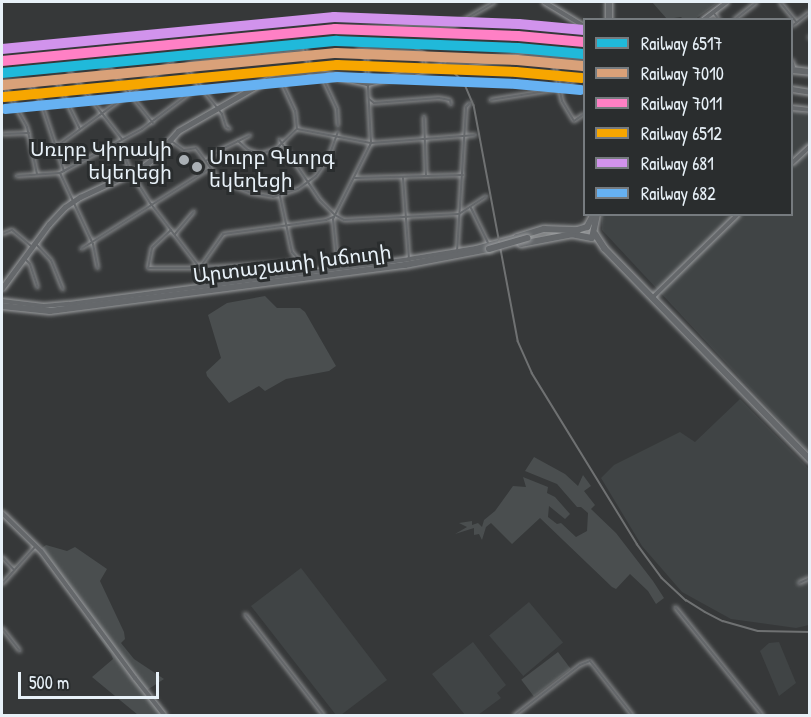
<!DOCTYPE html>
<html>
<head>
<meta charset="utf-8">
<style>
	body { margin:0 }
	#map { position:relative; width:811px; height:717px; overflow:hidden; background:#363839; font-family:"Patrick Hand","Noto Sans Armenian",sans-serif }
	div>[style] { position:absolute }
	.built>* { inset:0; background:#404445; transform-origin:0 0 }
	.green>* { inset:0; background:#4a4e4f; transform-origin:0 0 }
	.canal>* { height:3px; margin:-1.5px; padding:0 1.5px; transform-origin:1.5px; border-radius:1.5px; background:#6b7073 }
	.roads { filter:drop-shadow(0 0 2px #9b9d9f) drop-shadow(0 0 2px #9b9d9f) }
	.minor>* { height:2px; margin:-1px; padding:0 1px; transform-origin:1px; border-radius:1px; background:#65686b }
	.tertiary>* { height:4px; margin:-2px; padding:0 2px; transform-origin:2px; border-radius:2px; background:#65686b }
	.secondary>* { height:4.5px; margin:-2.25px; padding:0 2.25px; transform-origin:2.25px; border-radius:2.25px; background:#65686b }
	.primary>* { height:6px; margin:-3px; padding:0 3px; transform-origin:3px; border-radius:3px; background:#65686b }
	.trunk>* { height:6px; margin:-3px; padding:0 3px; transform-origin:3px; border-radius:3px; background:#65686b }
	.rail>* { height:1.5px; margin:-0.75px; padding:0 0.75px; transform-origin:0.75px; border-radius:0.75px; background:#6f7172 }
	.bridges { filter:drop-shadow(0 0 2px #9b9d9f) drop-shadow(0 0 2px #9b9d9f) }
	.trunk-bridge>* { height:6px; margin:-3px; padding:0 3px; transform-origin:3px; border-radius:3px; background:#65686b }
	.rail-1>* { height:10px; margin:-5px; padding:0 5px; transform-origin:5px; border-radius:5px; background:#20b9da }
	.rail-2>* { height:10px; margin:-5px; padding:0 5px; transform-origin:5px; border-radius:5px; background:#d9a179 }
	.rail-3>* { height:10px; margin:-5px; padding:0 5px; transform-origin:5px; border-radius:5px; background:#ff80c5 }
	.rail-4>* { height:10px; margin:-5px; padding:0 5px; transform-origin:5px; border-radius:5px; background:#f7a600 }
	.rail-5>* { height:10px; margin:-5px; padding:0 5px; transform-origin:5px; border-radius:5px; background:#d193ec }
	.rail-6>* { height:10px; margin:-5px; padding:0 5px; transform-origin:5px; border-radius:5px; background:#66b1f2 }
	.dots>* { width:16px; height:16px; translate:-50% -50%; box-sizing:border-box; border:3px solid #2a2d2e; border-radius:50% }
	span { translate:-50% -50%; white-space:nowrap; text-align:center; line-height:1.15; -webkit-text-stroke:6px #2a2d2e; paint-order:stroke }
	.poi-label { font-size:20px; color:#e8f1f8 }
	.right { translate:-100% -50%; text-align:right }
	.left { translate:0 -50%; text-align:left }
	.street-label { font-size:20px; color:#e8f1f8 }
	.frame { position:absolute; inset:0; border:3px solid #e8f1f8; pointer-events:none }
	.legend { position:absolute; left:583px; top:18px; width:210px; height:198px; box-sizing:border-box; background:#2a2d2e; border:2px solid #767b7f; margin:0; padding:8px 10px; list-style:none; font-size:18px; color:#e8f1f8 }
	.legend li { display:flex; align-items:center; gap:12px; height:30px }
	.legend b { width:30px; border:2px solid #767b7f }
	.scale { position:absolute; left:18px; top:672px; width:141px; height:27px; box-sizing:border-box; border:3px solid #e8f1f8; border-top:0; padding-left:8px; font-size:18px; line-height:21px; white-space:nowrap; color:#e8f1f8; -webkit-text-stroke:4px #2a2d2e; paint-order:stroke }
</style>
</head>
<body>
<div id="map">
	<div class="built">
		<i style="clip-path:polygon(792px 110px,809px 114px,809px 452px,602px 230px,602px 215px,792px 214px)"></i>
		<i style="clip-path:polygon(740px 399px,809px 469px,809px 625px,796px 628px,731px 619px,682px 592px,642px 546px,601px 478px,614px 465px,680px 432px,695px 442px)"></i>
		<i style="clip-path:polygon(301px 568px,387px 680px,341px 715px,336px 715px,251px 606px)"></i>
		<i style="left:529px;top:602px;width:53px;height:52px;rotate:50deg"></i>
		<i style="clip-path:polygon(473px 642px,506px 685px,497px 693px,501px 698px,478px 715px,465px 715px,432px 674px)"></i>
		<i style="clip-path:polygon(779px 642px,796px 683px,779px 696px,760px 651px,769px 643px)"></i>
	</div>
	<div class="green">
		<i style="clip-path:polygon(652px 2px,719px 2px,694px 20px,683px 19px,681px 17px,667px 19px)"></i>
		<i style="clip-path:polygon(265px 296px,277px 308px,300px 308px,305px 312px,336px 366px,329px 371px,286px 379px,265px 391px,259px 386px,229px 403px,207px 376px,206px 372px,221px 358px,208px 315px,227px 303px)"></i>
		<i style="clip-path:polygon(534px 457px,565px 474px,578px 486px,583px 475px,591px 486px,584px 491px,595px 505px,591px 509px,616px 533px,653px 581px,664px 598px,656px 604px,648px 591px,630px 574px,616px 589px,612px 587px,540px 518px,512px 544px,491px 523px,486px 527px,482px 540px,479px 534px,474px 535px,474px 528px,455px 534px,467px 527px,459px 523px,472px 521px,472px 525px,478px 523px,482px 527px,484px 520px,495px 511px,513px 486px,526px 487px,523px 477px,548px 487px,547px 493px,555px 497px,570px 514px,565px 519px,549px 506px,548px 517px,557px 524px,561px 523px,576px 537px,587px 531px,588px 513px,581px 507px,577px 507px,557px 484px,525px 471px)"></i>
		<i style="clip-path:polygon(46px 545px,67px 551px,75px 547px,107px 569px,100px 581px,124px 632px,125px 639px,121px 643px,134px 659px,164px 679px,144px 692px,162px 715px,138px 715px,92px 677px,113px 659px,111px 654px,90px 625px,94px 622px,42px 548px)"></i>
		<i style="left:558px;top:652px;width:21px;height:46px;rotate:53deg"></i>
	</div>
	<div class="canal">
		<i style="left:700px;top:20px;width:30px;rotate:-37deg"></i>
	</div>
	<div class="roads">
		<div class="minor">
			<i style="left:780px;top:2px;width:26px;rotate:51deg"></i>
			<i style="left:713px;top:12px;width:10px;rotate:53deg"></i>
			<i style="left:734px;top:20px;width:29px;rotate:-38deg"></i>
			<i style="left:792px;top:26px;width:23px;rotate:-38deg"></i>
			<i style="left:335px;top:30px;width:120px;rotate:-2.4deg"></i>
			<i style="left:455px;top:25px;width:46px;rotate:-29.9deg"></i>
			<i style="left:809px;top:37px;width:1px;rotate:45deg"></i>
			<i style="left:357px;top:50px;width:66px;rotate:2.6deg"></i>
			<i style="left:423px;top:53px;width:17px;rotate:83deg"></i>
			<i style="left:553px;top:58px;width:44px;rotate:78.2deg"></i>
			<i style="left:562px;top:101px;width:23px;rotate:59deg"></i>
			<i style="left:574px;top:121px;width:12px;rotate:-35deg"></i>
			<i style="left:792px;top:60px;width:7px;rotate:74deg"></i>
			<i style="left:584px;top:68px;width:1px;rotate:90deg"></i>
			<i style="left:69px;top:71px;width:86px;rotate:52.1deg"></i>
			<i style="left:101px;top:71px;width:9px;rotate:-13deg"></i>
			<i style="left:110px;top:69px;width:69px;rotate:51.5deg"></i>
			<i style="left:324px;top:75px;width:6px;rotate:90deg"></i>
			<i style="left:324px;top:81px;width:31px;rotate:65deg"></i>
			<i style="left:337px;top:109px;width:17px;rotate:87deg"></i>
			<i style="left:55px;top:78px;width:57px;rotate:63.9deg"></i>
			<i style="left:2px;top:82px;width:22px"></i>
			<i style="left:24px;top:82px;width:9px;rotate:32deg"></i>
			<i style="left:32px;top:87px;width:17px;rotate:59deg"></i>
			<i style="left:41px;top:102px;width:73px;rotate:71.6deg"></i>
			<i style="left:2px;top:82px;width:51px;rotate:60.9deg"></i>
			<i style="left:27px;top:127px;width:48px;rotate:78deg"></i>
			<i style="left:369px;top:99px;width:6px;rotate:39deg"></i>
			<i style="left:374px;top:103px;width:65px;rotate:-4.4deg"></i>
			<i style="left:439px;top:98px;width:11px;rotate:10deg"></i>
			<i style="left:450px;top:100px;width:5px;rotate:79deg"></i>
			<i style="left:490px;top:100px;width:70px;rotate:-9.1deg"></i>
			<i style="left:559px;top:89px;width:18px;rotate:-29deg"></i>
			<i style="left:424px;top:116px;width:60px;rotate:88.1deg"></i>
			<i style="left:230px;top:129px;width:4px;rotate:-153deg"></i>
			<i style="left:226px;top:127px;width:14px;rotate:-107deg"></i>
			<i style="left:222px;top:114px;width:56px;rotate:-128.5deg"></i>
			<i style="left:187px;top:70px;width:6px;rotate:-72deg"></i>
			<i style="left:189px;top:64px;width:117px;rotate:-7.9deg"></i>
			<i style="left:305px;top:48px;width:24px;rotate:78deg"></i>
			<i style="left:297px;top:129px;width:75px;rotate:10.7deg"></i>
			<i style="left:371px;top:143px;width:105px;rotate:-4.4deg"></i>
			<i style="left:2px;top:134px;width:27px;rotate:-2deg"></i>
			<i style="left:279px;top:139px;width:73px;rotate:56.1deg"></i>
			<i style="left:320px;top:200px;width:21px;rotate:45deg"></i>
			<i style="left:335px;top:215px;width:10px;rotate:29deg"></i>
			<i style="left:344px;top:220px;width:115px;rotate:-3deg"></i>
			<i style="left:459px;top:214px;width:33px;rotate:-33deg"></i>
			<i style="left:170px;top:140px;width:17px;rotate:36deg"></i>
			<i style="left:184px;top:150px;width:12px;rotate:-9deg"></i>
			<i style="left:196px;top:148px;width:41px;rotate:54deg"></i>
			<i style="left:220px;top:181px;width:33px;rotate:21deg"></i>
			<i style="left:251px;top:193px;width:22px;rotate:10deg"></i>
			<i style="left:273px;top:197px;width:26px;rotate:-18deg"></i>
			<i style="left:298px;top:189px;width:22px;rotate:-36deg"></i>
			<i style="left:316px;top:176px;width:21px;rotate:-55deg"></i>
			<i style="left:328px;top:159px;width:29px;rotate:-70deg"></i>
			<i style="left:238px;top:141px;width:13px;rotate:42deg"></i>
			<i style="left:248px;top:150px;width:13px;rotate:18deg"></i>
			<i style="left:260px;top:154px;width:17px;rotate:-17deg"></i>
			<i style="left:276px;top:149px;width:29px;rotate:-44deg"></i>
			<i style="left:297px;top:129px;width:18px;rotate:-96deg"></i>
			<i style="left:295px;top:111px;width:35px;rotate:-115deg"></i>
			<i style="left:119px;top:144px;width:33px;rotate:67deg"></i>
			<i style="left:132px;top:174px;width:36px;rotate:58deg"></i>
			<i style="left:151px;top:204px;width:102px;rotate:52.6deg"></i>
			<i style="left:57px;top:146px;width:143px;rotate:-35.9deg"></i>
			<i style="left:206px;top:161px;width:18px;rotate:-38deg"></i>
			<i style="left:220px;top:150px;width:34px;rotate:-26deg"></i>
			<i style="left:60px;top:173px;width:78px;rotate:65.1deg"></i>
			<i style="left:93px;top:244px;width:25px;rotate:79deg"></i>
			<i style="left:16px;top:176px;width:44px;rotate:-3.9deg"></i>
			<i style="left:60px;top:173px;width:93px;rotate:-28.2deg"></i>
			<i style="left:142px;top:129px;width:72px;rotate:-36.6deg"></i>
			<i style="left:355px;top:178px;width:108px;rotate:-1.6deg"></i>
			<i style="left:403px;top:178px;width:81px;rotate:85.8deg"></i>
			<i style="left:280px;top:196px;width:57px;rotate:77.9deg"></i>
			<i style="left:292px;top:252px;width:25px;rotate:48deg"></i>
			<i style="left:471px;top:208px;width:39px;rotate:64deg"></i>
			<i style="left:171px;top:230px;width:26px;rotate:137deg"></i>
			<i style="left:152px;top:248px;width:20px;rotate:101deg"></i>
			<i style="left:148px;top:268px;width:53px"></i>
			<i style="left:201px;top:268px;width:88px;rotate:-3.3deg"></i>
			<i style="left:289px;top:263px;width:11px;rotate:-22deg"></i>
			<i style="left:2px;top:234px;width:11px;rotate:-22deg"></i>
			<i style="left:12px;top:230px;width:26px;rotate:40deg"></i>
			<i style="left:175px;top:234px;width:30px;rotate:-50deg"></i>
			<i style="left:35px;top:243px;width:23px;rotate:47deg"></i>
			<i style="left:51px;top:260px;width:32px;rotate:68deg"></i>
			<i style="left:81px;top:249px;width:151px;rotate:-32deg"></i>
			<i style="left:457px;top:252px;width:145px;rotate:-86.4deg"></i>
			<i style="left:466px;top:107px;width:6px;rotate:-45deg"></i>
			<i style="left:24px;top:258px;width:8px;rotate:45deg"></i>
			<i style="left:30px;top:264px;width:25px;rotate:72deg"></i>
			<i style="left:201px;top:266px;width:39px;rotate:-55deg"></i>
			<i style="left:223px;top:234px;width:104px;rotate:-7.7deg"></i>
			<i style="left:326px;top:220px;width:8px;rotate:-23deg"></i>
			<i style="left:338px;top:269px;width:50px;rotate:-95.7deg"></i>
			<i style="left:333px;top:219px;width:85px;rotate:-63.4deg"></i>
			<i style="left:371px;top:143px;width:93px;rotate:-93.1deg"></i>
			<i style="left:2px;top:557px;width:18px;rotate:47deg"></i>
			<i style="left:799px;top:583px;width:12px;rotate:-24deg"></i>
			<i style="left:2px;top:584px;width:50px;rotate:-48.3deg"></i>
			<i style="left:675px;top:607px;width:140px;rotate:51.1deg"></i>
			<i style="left:245px;top:614px;width:129px;rotate:52.2deg"></i>
			<i style="left:2px;top:628px;width:29px;rotate:52deg"></i>
			<i style="left:514px;top:716px;width:83px;rotate:-37.7deg"></i>
			<i style="left:580px;top:665px;width:11px;rotate:-22deg"></i>
			<i style="left:590px;top:661px;width:70px;rotate:52deg"></i>
		</div>
		<div class="tertiary">
			<i style="left:544px;top:2px;width:47px;rotate:31deg"></i>
			<i style="left:703px;top:20px;width:30px;rotate:-37deg"></i>
			<i style="left:792px;top:108px;width:18px;rotate:6deg"></i>
			<i style="left:792px;top:163px;width:25px;rotate:-43deg"></i>
			<i style="left:653px;top:297px;width:119px;rotate:-44.3deg"></i>
			<i style="left:2px;top:301px;width:42px;rotate:6.8deg"></i>
			<i style="left:44px;top:306px;width:25px;rotate:-5deg"></i>
			<i style="left:69px;top:304px;width:343px;rotate:-7.5deg"></i>
			<i style="left:409px;top:259px;width:68px;rotate:-9.3deg"></i>
			<i style="left:476px;top:248px;width:42px;rotate:-15deg"></i>
			<i style="left:2px;top:513px;width:54px;rotate:44.3deg"></i>
			<i style="left:41px;top:551px;width:158px;rotate:53.5deg"></i>
			<i style="left:135px;top:678px;width:48px;rotate:51.7deg"></i>
		</div>
		<div class="secondary">
			<i style="left:792px;top:89px;width:18px;rotate:9deg"></i>
			<i style="left:2px;top:288px;width:79px;rotate:-53.7deg"></i>
			<i style="left:49px;top:224px;width:23px;rotate:-47deg"></i>
			<i style="left:65px;top:207px;width:18px;rotate:-34deg"></i>
			<i style="left:80px;top:197px;width:66px;rotate:-25deg"></i>
			<i style="left:140px;top:169px;width:18px;rotate:-38deg"></i>
			<i style="left:154px;top:158px;width:36px;rotate:-48deg"></i>
			<i style="left:178px;top:131px;width:103px;rotate:-29.8deg"></i>
			<i style="left:267px;top:80px;width:44px;rotate:-11.8deg"></i>
			<i style="left:310px;top:71px;width:58px;rotate:11.9deg"></i>
			<i style="left:367px;top:83px;width:83px;rotate:-13.2deg"></i>
			<i style="left:448px;top:64px;width:87px;rotate:-5.9deg"></i>
			<i style="left:535px;top:55px;width:49px;rotate:4.7deg"></i>
		</div>
		<div class="primary">
			<i style="left:792px;top:70px;width:18px;rotate:6deg"></i>
			<i style="left:595px;top:234px;width:17px;rotate:57deg"></i>
			<i style="left:604px;top:248px;width:296px;rotate:45.8deg"></i>
		</div>
		<div class="trunk">
			<i style="left:609px;top:20px;width:18px;rotate:-90deg"></i>
			<i style="left:574px;top:231px;width:14px;rotate:-17deg"></i>
			<i style="left:587px;top:227px;width:15px;rotate:-62deg"></i>
			<i style="left:571px;top:234px;width:21px;rotate:11deg"></i>
			<i style="left:592px;top:238px;width:25px;rotate:-78deg"></i>
			<i style="left:573px;top:234px;width:53px;rotate:169.1deg"></i>
			<i style="left:521px;top:244px;width:8px;rotate:-120deg"></i>
			<i style="left:517px;top:237px;width:28px;rotate:-17deg"></i>
			<i style="left:544px;top:229px;width:34px;rotate:2deg"></i>
			<i style="left:2px;top:306px;width:48px;rotate:5.9deg"></i>
			<i style="left:50px;top:311px;width:358px;rotate:-7.4deg"></i>
			<i style="left:405px;top:265px;width:86px;rotate:-10.8deg"></i>
		</div>
	</div>
	<div class="rail">
		<i style="left:78px;top:67px;width:269px;rotate:-5.3deg"></i>
		<i style="left:346px;top:42px;width:63px;rotate:3.6deg"></i>
		<i style="left:409px;top:46px;width:32px;rotate:22deg"></i>
		<i style="left:439px;top:58px;width:35px;rotate:44deg"></i>
		<i style="left:464px;top:82px;width:25px;rotate:67deg"></i>
		<i style="left:474px;top:105px;width:240px;rotate:79.4deg"></i>
		<i style="left:518px;top:341px;width:35px;rotate:66deg"></i>
		<i style="left:532px;top:373px;width:201px;rotate:58.4deg"></i>
		<i style="left:637px;top:544px;width:42px;rotate:53.7deg"></i>
		<i style="left:662px;top:578px;width:33px;rotate:43deg"></i>
		<i style="left:686px;top:600px;width:22px;rotate:32deg"></i>
		<i style="left:705px;top:612px;width:20px;rotate:27deg"></i>
		<i style="left:723px;top:621px;width:36px;rotate:16deg"></i>
		<i style="left:758px;top:631px;width:52px;rotate:1.1deg"></i>
	</div>
	<div class="bridges">
		<div class="trunk-bridge">
			<i style="left:489px;top:249px;width:40px;rotate:-16deg"></i>
		</div>
	</div>
	<div class="rail-1">
		<i style="left:2px;top:73px;width:336px;rotate:-5.5deg"></i>
		<i style="left:336px;top:41px;width:182px;rotate:2.2deg"></i>
		<i style="left:518px;top:48px;width:66px;rotate:5.2deg"></i>
	</div>
	<div class="rail-2">
		<i style="left:3px;top:85px;width:335px;rotate:-5.5deg"></i>
		<i style="left:336px;top:53px;width:181px;rotate:2.2deg"></i>
		<i style="left:517px;top:60px;width:66px;rotate:5.2deg"></i>
	</div>
	<div class="rail-3">
		<i style="left:2px;top:61px;width:335px;rotate:-5.5deg"></i>
		<i style="left:335px;top:29px;width:183px;rotate:2.2deg"></i>
		<i style="left:518px;top:36px;width:66px;rotate:5.2deg"></i>
	</div>
	<div class="rail-4">
		<i style="left:4px;top:97px;width:335px;rotate:-5.5deg"></i>
		<i style="left:337px;top:65px;width:179px;rotate:2.2deg"></i>
		<i style="left:516px;top:72px;width:66px;rotate:5.2deg"></i>
	</div>
	<div class="rail-5">
		<i style="left:2px;top:49px;width:334px;rotate:-5.5deg"></i>
		<i style="left:334px;top:17px;width:185px;rotate:2.2deg"></i>
		<i style="left:519px;top:24px;width:65px;rotate:5.3deg"></i>
	</div>
	<div class="rail-6">
		<i style="left:5px;top:109px;width:334px;rotate:-5.5deg"></i>
		<i style="left:337px;top:77px;width:179px;rotate:2.2deg"></i>
		<i style="left:516px;top:84px;width:65px;rotate:5.3deg"></i>
	</div>
	<div class="dots">
		<i style="left:184px;top:160px;background:#aab0b5"></i>
		<i style="left:197px;top:167px;background:#aab0b5"></i>
	</div>
	<div class="poi-label">
		<span class="right" style="left:172px;top:160px">Սռւրբ Կիրակի<br>եկեղեցի</span>
		<span class="left" style="left:209px;top:168px">Սուրբ Գևորգ<br>եկեղեցի</span>
	</div>
	<div class="street-label">
		<span style="left:292px;top:263px;rotate:-7deg">Արտաշատի խճուղի</span>
	</div>
	<div class="frame"></div>
	<ul class="legend">
	<li><b style="height:8px;background:#20b9da"></b>Railway 6517</li>
	<li><b style="height:8px;background:#d9a179"></b>Railway 7010</li>
	<li><b style="height:8px;background:#ff80c5"></b>Railway 7011</li>
	<li><b style="height:8px;background:#f7a600"></b>Railway 6512</li>
	<li><b style="height:8px;background:#d193ec"></b>Railway 681</li>
	<li><b style="height:8px;background:#66b1f2"></b>Railway 682</li>
	</ul>
	<div class="scale">500 m</div>
</div>
</body>
</html>
